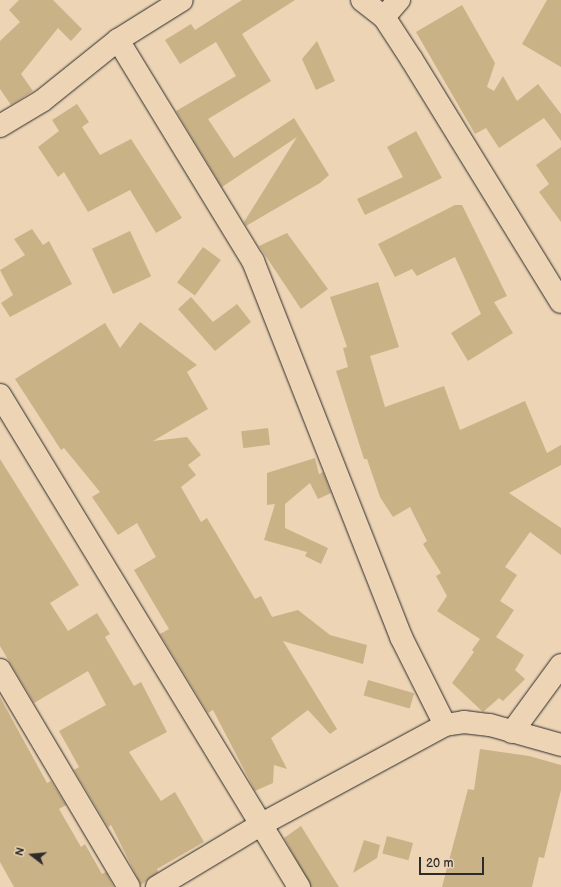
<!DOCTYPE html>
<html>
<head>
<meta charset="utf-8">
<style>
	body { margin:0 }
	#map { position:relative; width:561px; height:887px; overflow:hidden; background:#edd4b5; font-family:"Balsamiq Sans",sans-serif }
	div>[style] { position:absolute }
	.building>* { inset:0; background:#cab287; transform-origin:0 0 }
	.roads { filter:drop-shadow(0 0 1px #2b2b2b) drop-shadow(0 0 1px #2b2b2b) }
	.street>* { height:22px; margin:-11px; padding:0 11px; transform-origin:11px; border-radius:11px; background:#edd4b5 }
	span { translate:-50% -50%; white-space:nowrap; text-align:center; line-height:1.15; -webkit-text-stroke:3px #edd4b5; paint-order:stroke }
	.north { position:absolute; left:12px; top:835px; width:40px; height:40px; -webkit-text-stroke:3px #edd4b5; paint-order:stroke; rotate:286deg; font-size:11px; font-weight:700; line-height:16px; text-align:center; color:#2b2b2b }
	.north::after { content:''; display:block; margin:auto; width:14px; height:18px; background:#2b2b2b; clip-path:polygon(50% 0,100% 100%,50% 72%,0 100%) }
	.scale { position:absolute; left:419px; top:857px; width:65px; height:18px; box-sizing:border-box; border:2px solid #2b2b2b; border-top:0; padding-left:5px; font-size:12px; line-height:14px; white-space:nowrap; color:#2b2b2b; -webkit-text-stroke:3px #edd4b5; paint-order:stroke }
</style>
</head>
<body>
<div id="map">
	<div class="building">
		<i style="clip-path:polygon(19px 0,53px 0,82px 29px,71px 41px,58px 28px,21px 74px,33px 91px,11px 105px,0 89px,0 41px,20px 22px,9px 10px)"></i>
		<i style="clip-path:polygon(242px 0,295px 0,242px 34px,271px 81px,208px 119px,234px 158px,294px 118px,329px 175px,320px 183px,246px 226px,244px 222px,297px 137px,222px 187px,176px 111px,236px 76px,216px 42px,180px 64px,165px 40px,191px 24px,195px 30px)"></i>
		<i style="clip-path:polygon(547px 0,561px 0,561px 67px,522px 44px)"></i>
		<i style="clip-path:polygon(462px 5px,495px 63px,487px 87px,494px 91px,503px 76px,517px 101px,538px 84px,561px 114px,561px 141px,544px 118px,499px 148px,486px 128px,475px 134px,416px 32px)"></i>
		<i style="clip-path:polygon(317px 41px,335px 81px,316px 90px,302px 59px)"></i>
		<i style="clip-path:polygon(77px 104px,89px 122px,82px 127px,100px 155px,131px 139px,182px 218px,156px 233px,130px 190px,88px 212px,64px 172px,58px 177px,38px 147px,59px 131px,52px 120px)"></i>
		<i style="clip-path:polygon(416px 131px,442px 178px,365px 215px,357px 199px,403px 177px,387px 147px)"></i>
		<i style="clip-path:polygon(561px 147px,561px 222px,539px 192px,549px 184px,536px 165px)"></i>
		<i style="clip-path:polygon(455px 205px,462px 205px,507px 296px,494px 302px,513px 333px,468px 361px,451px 333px,481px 314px,455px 257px,417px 276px,412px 269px,395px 277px,378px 244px)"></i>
		<i style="clip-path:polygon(32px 229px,43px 245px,49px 241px,72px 284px,10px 317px,1px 303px,13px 295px,0 270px,25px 255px,14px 239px)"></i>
		<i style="left:130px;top:231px;width:50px;height:42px;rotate:65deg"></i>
		<i style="clip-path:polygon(287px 233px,328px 289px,301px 309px,259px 246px)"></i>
		<i style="left:203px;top:247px;width:22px;height:44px;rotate:36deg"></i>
		<i style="clip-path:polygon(378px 282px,399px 347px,370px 356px,385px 407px,444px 386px,460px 430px,525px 401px,547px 453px,561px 445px,561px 465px,509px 493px,561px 528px,561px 555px,530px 532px,505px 567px,517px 575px,500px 601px,514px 610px,496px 637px,524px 655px,515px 670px,525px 679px,503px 701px,499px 698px,483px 712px,452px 683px,474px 652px,472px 650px,480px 639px,437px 611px,447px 596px,436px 576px,441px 573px,423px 544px,427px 541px,410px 507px,393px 517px,380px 497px,367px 459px,364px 459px,336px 371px,348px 367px,343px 348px,347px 347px,330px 297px)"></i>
		<i style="clip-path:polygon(191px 297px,213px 322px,237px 304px,251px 322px,215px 351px,178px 309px)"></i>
		<i style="clip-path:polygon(140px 322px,197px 365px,187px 372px,208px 409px,153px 441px,187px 437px,201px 455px,188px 465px,196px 475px,181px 487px,201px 522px,207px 518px,255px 599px,261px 596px,272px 617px,298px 610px,330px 635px,367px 645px,363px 664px,283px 641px,337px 729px,330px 734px,308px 710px,271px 738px,287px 769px,274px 765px,273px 783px,255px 791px,213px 710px,208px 713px,160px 634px,169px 629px,134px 570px,156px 557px,137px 523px,118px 535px,92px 497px,100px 492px,64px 448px,61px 450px,15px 379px,105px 323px,120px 348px)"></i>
		<i style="left:268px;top:428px;width:17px;height:27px;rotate:83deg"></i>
		<i style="clip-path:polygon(315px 458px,319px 474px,323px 472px,331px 493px,318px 499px,310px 483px,285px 504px,285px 528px,328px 548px,321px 564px,305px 556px,307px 552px,264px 540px,275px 504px,267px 505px,267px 473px)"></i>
		<i style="clip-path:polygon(0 459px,79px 585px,50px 603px,68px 631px,97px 613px,110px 634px,105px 637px,134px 686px,141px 682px,167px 732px,129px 752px,161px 801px,175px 792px,204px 842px,157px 869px,158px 872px,141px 885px,111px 825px,108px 827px,74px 770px,79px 767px,59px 731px,106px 705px,88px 671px,34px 703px,0 646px)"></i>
		<i style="left:368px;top:680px;width:48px;height:16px;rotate:16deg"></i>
		<i style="clip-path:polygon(0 697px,47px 783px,51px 781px,66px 805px,59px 809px,81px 847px,85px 844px,102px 874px,106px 872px,114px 887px,14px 887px,0 862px)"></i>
		<i style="clip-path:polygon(480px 749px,529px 756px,561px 765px,561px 790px,544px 858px,539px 857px,532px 887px,442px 887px,468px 789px,474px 790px)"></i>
		<i style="clip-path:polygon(301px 826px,339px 887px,311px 887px,284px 838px)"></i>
		<i style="left:387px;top:836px;width:27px;height:18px;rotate:15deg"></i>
		<i style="clip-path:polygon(364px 840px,380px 845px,377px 858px,353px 873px)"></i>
	</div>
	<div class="roads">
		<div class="street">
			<i style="left:362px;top:0;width:28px;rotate:38deg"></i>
			<i style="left:384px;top:17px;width:51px;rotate:56.9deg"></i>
			<i style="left:412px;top:60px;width:284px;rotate:58.4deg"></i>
			<i style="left:384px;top:17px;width:23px;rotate:-49deg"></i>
			<i style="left:118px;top:40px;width:259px;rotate:58.6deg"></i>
			<i style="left:253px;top:261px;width:404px;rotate:68.5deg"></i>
			<i style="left:401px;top:637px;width:98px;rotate:63.4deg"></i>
			<i style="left:0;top:126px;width:49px;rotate:-30.8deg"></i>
			<i style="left:42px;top:101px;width:97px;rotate:-38.8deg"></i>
			<i style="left:118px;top:40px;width:75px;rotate:-32deg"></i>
			<i style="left:0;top:395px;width:576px;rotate:58.71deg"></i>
			<i style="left:0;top:670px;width:252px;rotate:59.3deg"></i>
			<i style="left:512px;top:732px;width:83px;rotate:-53.8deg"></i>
			<i style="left:157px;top:887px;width:122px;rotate:-31deg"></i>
			<i style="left:262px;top:824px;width:208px;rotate:-28.4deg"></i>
			<i style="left:445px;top:725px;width:19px;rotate:-9deg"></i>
			<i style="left:464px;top:722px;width:26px;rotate:7deg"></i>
			<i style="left:490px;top:725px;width:74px;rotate:15.7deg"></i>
		</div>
	</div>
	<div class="north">N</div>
	<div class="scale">20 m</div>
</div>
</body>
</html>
